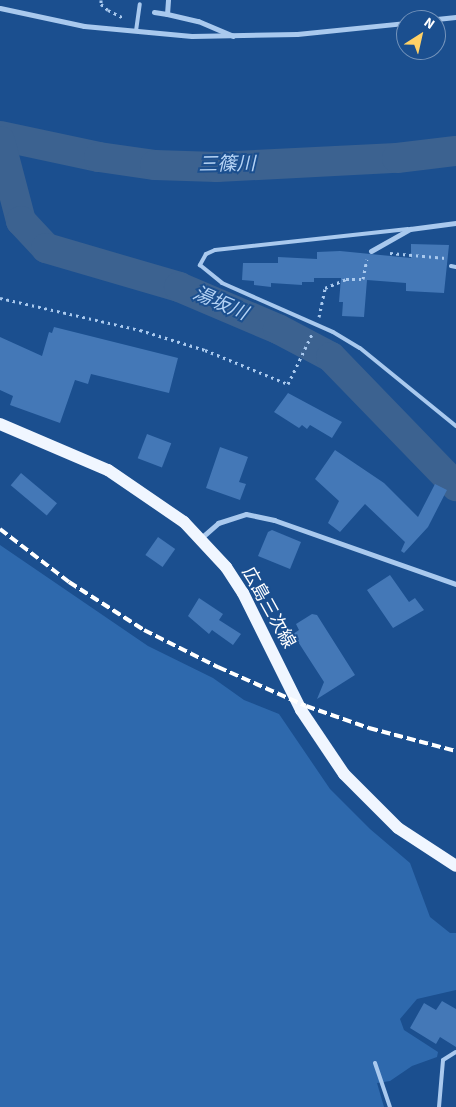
<!DOCTYPE html>
<html>
<head>
<meta charset="utf-8">
<style>
	body { margin:0 }
	#map { position:relative; width:456px; height:1107px; overflow:hidden; background:#1b4f8f; font-family:"Source Sans 3","Noto Sans JP",sans-serif }
	div>[style] { position:absolute }
	.green>* { inset:0; background:#2e69ad }
	.river>* { height:30px; margin:-15px; padding:0 15px; transform-origin:15px; border-radius:15px; background:#3c6290 }
	.building>* { inset:0; background:#4478b7; transform-origin:0 0 }
	.path>* { height:3px; margin-top:-1.5px; transform-origin:0; background:repeating-linear-gradient(90deg,#a9c9ee 0 2.5px,transparent 0 6.5px) }
	.lane>* { height:4px; margin:-2px; padding:0 2px; transform-origin:2px; border-radius:2px; background:#a9c9ee }
	.street>* { height:5px; margin:-2.5px; padding:0 2.5px; transform-origin:2.5px; border-radius:2.5px; background:#a9c9ee }
	.primary>* { height:12px; margin:-6px; padding:0 6px; transform-origin:6px; border-radius:6px; background:#f0f6ff }
	.rail>* { height:4px; margin-top:-2px; transform-origin:0; background:repeating-linear-gradient(90deg,#fff 0 9px,transparent 0 13px) }
	span { translate:-50% -50%; white-space:nowrap; text-align:center; line-height:1.15; -webkit-text-stroke:4px #1b4f8f; paint-order:stroke }
	.street-label { font-size:18px; color:#fff }
	.water-label { font-size:19px; color:#b5d3f5; font-style:italic }
	.north { position:absolute; left:396px; top:10px; width:50px; height:50px; box-sizing:border-box; background:#1b4f8f; border:1px solid #7695bc; border-radius:50%; rotate:35deg; font-size:14px; font-weight:700; line-height:20px; text-align:center; color:#fff }
	.north::after { content:''; display:block; margin:auto; width:18px; height:22px; background:#ffd166; clip-path:polygon(50% 0,100% 100%,50% 72%,0 100%) }
</style>
</head>
<body>
<div id="map">
	<div class="green">
		<i style="clip-path:polygon(0 545px,148px 646px,213px 678px,244px 700px,279px 714px,330px 789px,370px 829px,410px 863px,430px 917px,450px 933px,456px 933px,456px 990px,417px 999px,400px 1019px,404px 1030px,438px 1052px,437px 1057px,412px 1066px,390px 1081px,377px 1083px,384px 1107px,0 1107px)"></i>
	</div>
	<div class="river">
		<i style="left:0;top:136px;width:101px;rotate:12deg"></i>
		<i style="left:99px;top:157px;width:57px;rotate:8.1deg"></i>
		<i style="left:155px;top:165px;width:62px;rotate:1.8deg"></i>
		<i style="left:217px;top:167px;width:180px;rotate:-2.9deg"></i>
		<i style="left:397px;top:158px;width:59px;rotate:-6.8deg"></i>
		<i style="left:0;top:141px;width:83px;rotate:75.3deg"></i>
		<i style="left:21px;top:221px;width:37px;rotate:47deg"></i>
		<i style="left:46px;top:248px;width:139px;rotate:16.3deg"></i>
		<i style="left:179px;top:287px;width:108px;rotate:23deg"></i>
		<i style="left:278px;top:329px;width:60px;rotate:27.8deg"></i>
		<i style="left:331px;top:357px;width:180px;rotate:45.9deg"></i>
	</div>
	<div class="building">
		<i style="clip-path:polygon(411px 244px,449px 245px,444px 293px,406px 291px,406px 283px,367px 280px,364px 317px,342px 316px,343px 302px,339px 302px,341px 278px,314px 278px,314px 282px,302px 282px,302px 285px,271px 283px,271px 287px,254px 285px,254px 281px,242px 280px,243px 263px,278px 263px,278px 257px,317px 259px,317px 252px,340px 251px,411px 258px)"></i>
		<i style="clip-path:polygon(54px 327px,178px 358px,169px 393px,91px 374px,88px 384px,75px 380px,60px 423px,10px 405px,13px 396px,0 390px,0 337px,42px 356px,49px 332px,52px 333px)"></i>
		<i style="clip-path:polygon(288px 393px,342px 422px,332px 438px,310px 425px,307px 429px,302px 425px,299px 428px,274px 412px)"></i>
		<i style="left:147px;top:434px;width:26px;height:26px;rotate:21deg"></i>
		<i style="clip-path:polygon(220px 447px,248px 457px,239px 482px,246px 484px,240px 500px,206px 488px)"></i>
		<i style="clip-path:polygon(335px 450px,384px 483px,418px 517px,435px 484px,447px 490px,428px 527px,404px 553px,401px 551px,405px 542px,365px 504px,340px 532px,328px 523px,339px 501px,315px 479px)"></i>
		<i style="left:21px;top:473px;width:47px;height:16px;rotate:40deg"></i>
		<i style="clip-path:polygon(272px 530px,301px 542px,290px 569px,258px 556px,268px 532px)"></i>
		<i style="left:158px;top:537px;width:21px;height:22px;rotate:35deg"></i>
		<i style="clip-path:polygon(390px 575px,409px 602px,415px 598px,424px 610px,393px 628px,367px 590px)"></i>
		<i style="clip-path:polygon(199px 598px,223px 614px,219px 620px,241px 634px,233px 645px,212px 630px,209px 634px,188px 616px)"></i>
		<i style="clip-path:polygon(312px 614px,317px 615px,355px 675px,317px 699px,324px 682px,293px 634px,299px 630px,296px 624px)"></i>
		<i style="clip-path:polygon(442px 1001px,456px 1009px,456px 1047px,440px 1037px,436px 1044px,410px 1028px,424px 1003px,436px 1010px)"></i>
	</div>
	<div class="path">
		<i style="left:101px;top:0;width:4px;rotate:90deg"></i>
		<i style="left:101px;top:4px;width:9px;rotate:41deg"></i>
		<i style="left:108px;top:10px;width:18px;rotate:27deg"></i>
		<i style="left:390px;top:253px;width:56px;rotate:5.1deg"></i>
		<i style="left:0;top:298px;width:144px;rotate:12.9deg"></i>
		<i style="left:140px;top:330px;width:68px;rotate:17.1deg"></i>
		<i style="left:205px;top:350px;width:90px;rotate:22.3deg"></i>
		<i style="left:288px;top:384px;width:58px;rotate:-64.3deg"></i>
		<i style="left:319px;top:317px;width:30px;rotate:-78deg"></i>
		<i style="left:325px;top:288px;width:23px;rotate:-23deg"></i>
		<i style="left:346px;top:279px;width:17px"></i>
		<i style="left:363px;top:279px;width:20px;rotate:-79deg"></i>
	</div>
	<div class="lane">
		<i style="left:136px;top:31px;width:27px;rotate:-82deg"></i>
		<i style="left:408px;top:229px;width:194px;rotate:173.8deg"></i>
		<i style="left:215px;top:250px;width:10px;rotate:156deg"></i>
		<i style="left:206px;top:254px;width:13px;rotate:119deg"></i>
		<i style="left:200px;top:265px;width:28px;rotate:39deg"></i>
		<i style="left:222px;top:283px;width:121px;rotate:23.8deg"></i>
		<i style="left:333px;top:332px;width:31px;rotate:31deg"></i>
		<i style="left:360px;top:348px;width:124px;rotate:39.1deg"></i>
		<i style="left:451px;top:266px;width:5px;rotate:11deg"></i>
		<i style="left:375px;top:1063px;width:46px;rotate:71.2deg"></i>
		<i style="left:439px;top:1107px;width:47px;rotate:-85.1deg"></i>
		<i style="left:443px;top:1060px;width:15px;rotate:-32deg"></i>
	</div>
	<div class="street">
		<i style="left:168px;top:0;width:14px;rotate:94deg"></i>
		<i style="left:167px;top:14px;width:32px;rotate:13deg"></i>
		<i style="left:198px;top:21px;width:38px;rotate:23deg"></i>
		<i style="left:0;top:8px;width:86px;rotate:12.1deg"></i>
		<i style="left:84px;top:26px;width:108px;rotate:5.3deg"></i>
		<i style="left:192px;top:36px;width:105px;rotate:-1.1deg"></i>
		<i style="left:297px;top:34px;width:110px;rotate:-5.8deg"></i>
		<i style="left:154px;top:12px;width:13px;rotate:9deg"></i>
		<i style="left:427px;top:20px;width:29px;rotate:-6deg"></i>
		<i style="left:371px;top:251px;width:45px;rotate:-29.4deg"></i>
		<i style="left:410px;top:229px;width:46px;rotate:-7.4deg"></i>
		<i style="left:201px;top:538px;width:23px;rotate:-41deg"></i>
		<i style="left:218px;top:523px;width:29px;rotate:-18deg"></i>
		<i style="left:246px;top:514px;width:29px;rotate:12deg"></i>
		<i style="left:274px;top:520px;width:193px;rotate:19.4deg"></i>
	</div>
	<div class="primary">
		<i style="left:0;top:424px;width:117px;rotate:23.1deg"></i>
		<i style="left:108px;top:470px;width:92px;rotate:34.4deg"></i>
		<i style="left:184px;top:522px;width:62px;rotate:47deg"></i>
		<i style="left:226px;top:567px;width:31px;rotate:57deg"></i>
		<i style="left:243px;top:593px;width:131px;rotate:63.6deg"></i>
		<i style="left:301px;top:710px;width:77px;rotate:56.1deg"></i>
		<i style="left:344px;top:774px;width:76px;rotate:45deg"></i>
		<i style="left:398px;top:828px;width:69px;rotate:33.2deg"></i>
	</div>
	<div class="rail">
		<i style="left:0;top:529px;width:87px;rotate:37.5deg"></i>
		<i style="left:69px;top:582px;width:89px;rotate:32.6deg"></i>
		<i style="left:144px;top:630px;width:83px;rotate:26.6deg"></i>
		<i style="left:218px;top:667px;width:96px;rotate:23.9deg"></i>
		<i style="left:306px;top:706px;width:67px;rotate:19.2deg"></i>
		<i style="left:369px;top:728px;width:90px;rotate:14.8deg"></i>
	</div>
	<div class="street-label">
		<span style="left:268px;top:608px;rotate:61deg">広島三次線</span>
	</div>
	<div class="water-label">
		<span style="left:227px;top:165px;rotate:-1deg">三篠川</span>
		<span style="left:220px;top:304px;rotate:23deg">湯坂川</span>
	</div>
	<div class="north">N</div>
</div>
</body>
</html>
